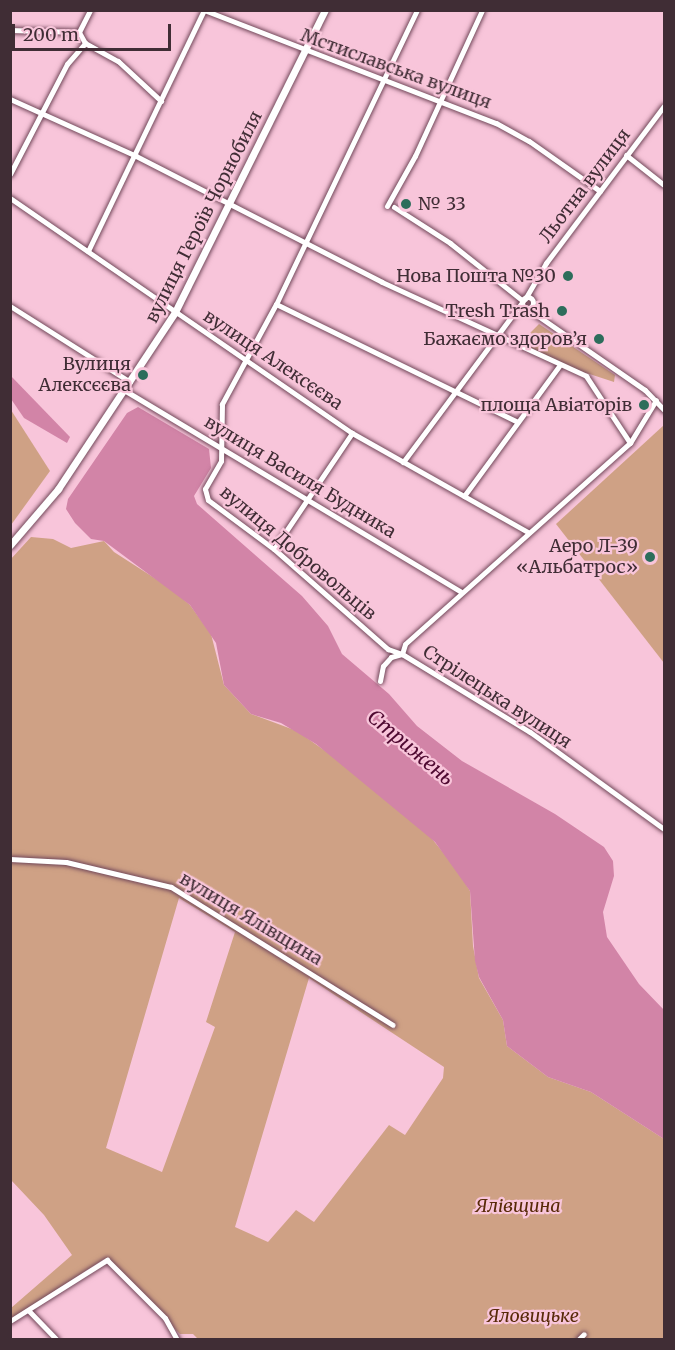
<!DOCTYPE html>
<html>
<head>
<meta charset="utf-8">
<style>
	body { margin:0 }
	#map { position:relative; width:675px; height:1350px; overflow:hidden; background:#f8c5da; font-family:Merriweather,serif }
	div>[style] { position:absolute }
	.green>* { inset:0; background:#cfa185 }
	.water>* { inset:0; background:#d284a7 }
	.roads { filter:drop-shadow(0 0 2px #72485a) drop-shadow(0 0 2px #72485a) }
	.minor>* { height:5px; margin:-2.5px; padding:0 2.5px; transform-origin:2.5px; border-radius:2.5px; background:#fff }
	.minor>.ring { margin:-2.5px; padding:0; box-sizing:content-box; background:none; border:5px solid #fff; border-radius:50% }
	.major>* { height:7px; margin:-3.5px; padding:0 3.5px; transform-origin:3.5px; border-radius:3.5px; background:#fff }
	.dots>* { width:16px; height:16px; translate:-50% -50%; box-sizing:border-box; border:3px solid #f8c5da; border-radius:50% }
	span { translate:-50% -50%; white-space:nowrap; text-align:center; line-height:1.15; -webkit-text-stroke:4.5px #f8c5da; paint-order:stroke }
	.street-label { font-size:18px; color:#402d35 }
	.poi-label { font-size:18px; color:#402d35 }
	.left { translate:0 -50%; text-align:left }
	.right { translate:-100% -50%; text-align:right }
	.park-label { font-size:18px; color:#582a08; font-style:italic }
	.water-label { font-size:20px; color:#4f0931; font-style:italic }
	.frame { position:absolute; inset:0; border:12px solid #402d35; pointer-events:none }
	.scale { position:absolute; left:12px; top:24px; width:159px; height:27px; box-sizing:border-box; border:3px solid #402d35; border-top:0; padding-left:8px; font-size:18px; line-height:21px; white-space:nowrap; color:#402d35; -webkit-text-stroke:4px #f8c5da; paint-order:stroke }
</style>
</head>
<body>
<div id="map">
	<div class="green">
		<i style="clip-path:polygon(539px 324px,615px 375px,614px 382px,559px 364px,512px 340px,518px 335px,524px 339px)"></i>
		<i style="clip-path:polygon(11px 410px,50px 471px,11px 525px,10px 525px)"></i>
		<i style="clip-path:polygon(664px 425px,664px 663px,556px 524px)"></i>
		<i style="clip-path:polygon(evenodd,31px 537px,53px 539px,71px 548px,104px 541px,114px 552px,170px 588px,190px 605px,211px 634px,224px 685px,251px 714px,297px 731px,338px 760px,424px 829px,459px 872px,470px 891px,473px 946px,479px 978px,503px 1020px,507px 1046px,548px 1077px,591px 1092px,664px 1139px,664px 1339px,198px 1339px,193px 1334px,180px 1334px,104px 1259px,11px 1319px,11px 1308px,72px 1255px,44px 1215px,11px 1180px,10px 560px,31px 537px,179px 898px,235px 932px,206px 1022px,215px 1027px,162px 1172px,106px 1148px,179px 898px,31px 537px,309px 978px,444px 1067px,443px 1078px,405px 1135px,389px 1125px,314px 1222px,296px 1210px,268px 1242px,235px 1227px,309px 978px)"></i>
	</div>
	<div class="water">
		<i style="clip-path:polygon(10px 375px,70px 437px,67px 443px,24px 418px,11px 399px)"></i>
		<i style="clip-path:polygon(138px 407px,209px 449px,211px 468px,194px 496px,197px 504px,302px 596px,328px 626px,342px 654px,389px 694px,417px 726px,462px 761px,555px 814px,604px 847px,613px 861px,614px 876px,603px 912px,607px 937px,639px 984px,664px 1010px,664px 1139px,591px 1092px,548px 1077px,507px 1046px,503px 1020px,479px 977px,475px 961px,470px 891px,435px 842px,316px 744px,281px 723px,251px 714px,224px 685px,216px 643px,190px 605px,104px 541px,91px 539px,75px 523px,66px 509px,68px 499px,127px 413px)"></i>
	</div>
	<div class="roads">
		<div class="minor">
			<i style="left:204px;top:10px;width:313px;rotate:21.2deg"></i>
			<i style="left:496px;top:123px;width:38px;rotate:29deg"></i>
			<i style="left:529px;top:141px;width:87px;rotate:35.2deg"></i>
			<i style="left:417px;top:10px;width:326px;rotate:115.6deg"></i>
			<i style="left:276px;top:304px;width:114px;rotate:118.4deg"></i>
			<i style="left:222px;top:404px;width:57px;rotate:91deg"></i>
			<i style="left:221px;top:461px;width:32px;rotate:120deg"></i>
			<i style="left:205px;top:489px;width:11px;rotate:75deg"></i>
			<i style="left:208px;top:500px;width:82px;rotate:36.6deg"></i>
			<i style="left:274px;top:549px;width:152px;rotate:41.3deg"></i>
			<i style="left:388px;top:649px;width:15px;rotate:20deg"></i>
			<i style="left:402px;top:654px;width:150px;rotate:31.4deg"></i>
			<i style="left:530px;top:732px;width:165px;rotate:35.9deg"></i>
			<i style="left:10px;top:30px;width:69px;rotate:1.7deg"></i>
			<i style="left:85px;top:43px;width:38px;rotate:29deg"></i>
			<i style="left:118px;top:61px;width:59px;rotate:42.9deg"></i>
			<i style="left:10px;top:99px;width:138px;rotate:24.3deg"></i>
			<i style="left:136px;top:156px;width:276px;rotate:27.1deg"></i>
			<i style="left:382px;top:282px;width:225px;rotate:24.7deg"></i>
			<i style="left:586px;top:376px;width:80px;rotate:56.7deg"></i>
			<i style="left:626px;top:155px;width:48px;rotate:38.3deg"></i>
			<i style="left:10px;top:174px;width:124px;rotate:-62.6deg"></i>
			<i style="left:67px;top:64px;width:28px;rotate:-49deg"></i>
			<i style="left:85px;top:43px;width:13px;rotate:-119deg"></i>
			<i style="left:79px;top:32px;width:25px;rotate:-63deg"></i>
			<i style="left:10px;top:198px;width:415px;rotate:34.5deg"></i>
			<i style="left:352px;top:433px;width:202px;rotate:29.4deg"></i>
			<i style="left:387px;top:206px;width:57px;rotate:-60.8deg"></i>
			<i style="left:415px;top:156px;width:161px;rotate:-65.3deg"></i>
			<i style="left:394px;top:207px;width:67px;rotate:32.7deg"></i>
			<i style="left:450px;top:243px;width:93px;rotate:38.5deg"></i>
			<i style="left:523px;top:301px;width:201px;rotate:126.7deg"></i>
			<i style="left:88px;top:251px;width:267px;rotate:-64.3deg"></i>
			<i class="ring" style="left:522.5px;top:297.5px;width:6px;height:6px"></i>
			<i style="left:525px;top:299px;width:42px;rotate:-59.7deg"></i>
			<i style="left:546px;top:263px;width:196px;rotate:-53.1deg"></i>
			<i style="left:276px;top:304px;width:269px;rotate:26deg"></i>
			<i style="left:10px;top:306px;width:142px;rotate:32.3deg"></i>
			<i style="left:528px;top:309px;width:142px;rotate:34.7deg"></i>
			<i style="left:645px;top:390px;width:28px;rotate:46deg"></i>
			<i style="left:124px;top:390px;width:392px;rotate:30.9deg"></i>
			<i style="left:464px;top:496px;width:161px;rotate:-53.8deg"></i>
			<i style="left:274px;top:549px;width:140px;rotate:-56.1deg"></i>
			<i style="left:380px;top:681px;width:15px;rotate:-79deg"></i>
			<i style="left:383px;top:666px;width:12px;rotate:-48deg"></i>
			<i style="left:391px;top:657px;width:11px;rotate:-15deg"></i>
			<i style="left:402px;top:654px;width:10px;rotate:-73deg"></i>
			<i style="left:405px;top:644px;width:302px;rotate:-41.8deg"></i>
			<i style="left:630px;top:443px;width:50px;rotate:-58.8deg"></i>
			<i style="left:10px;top:859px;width:56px;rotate:3.1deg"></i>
			<i style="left:66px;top:862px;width:108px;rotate:13.4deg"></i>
			<i style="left:171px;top:887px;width:261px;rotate:31.9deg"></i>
			<i style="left:29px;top:1311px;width:40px;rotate:46deg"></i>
			<i style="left:10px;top:1321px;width:115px;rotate:-32.2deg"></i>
			<i style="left:107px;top:1260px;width:82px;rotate:45deg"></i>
			<i style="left:165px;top:1318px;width:25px;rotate:61deg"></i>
			<i style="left:578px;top:1340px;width:8px;rotate:-45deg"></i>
		</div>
		<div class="major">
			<i style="left:10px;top:545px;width:74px;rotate:-49.4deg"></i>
			<i style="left:58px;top:489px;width:212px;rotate:-56.5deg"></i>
			<i style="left:175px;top:312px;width:337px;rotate:-63.6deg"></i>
		</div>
	</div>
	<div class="dots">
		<i style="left:406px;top:204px;background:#2d6d5b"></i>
		<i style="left:568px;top:276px;background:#2d6d5b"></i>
		<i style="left:562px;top:311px;background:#2d6d5b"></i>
		<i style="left:599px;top:339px;background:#2d6d5b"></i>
		<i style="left:143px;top:375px;background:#2d6d5b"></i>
		<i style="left:644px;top:405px;background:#2d6d5b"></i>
		<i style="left:650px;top:557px;background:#2d6d5b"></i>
	</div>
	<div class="street-label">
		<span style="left:396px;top:69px;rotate:20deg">Мстиславська вулиця</span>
		<span style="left:585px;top:186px;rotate:-53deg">Льотна вулиця</span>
		<span style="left:204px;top:217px;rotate:-63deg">вулиця Героїв Чорнобиля</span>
		<span style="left:273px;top:360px;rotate:34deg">вулиця Алексєєва</span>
		<span style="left:300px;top:477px;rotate:31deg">вулиця Василя Будника</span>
		<span style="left:298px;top:553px;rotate:40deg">вулиця Добровольців</span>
		<span style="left:497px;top:697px;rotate:33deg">Стрілецька вулиця</span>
		<span style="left:251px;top:919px;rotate:31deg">вулиця Ялівщина</span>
	</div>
	<div class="poi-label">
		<span class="left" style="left:418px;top:204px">№ 33</span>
		<span class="right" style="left:556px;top:276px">Нова Пошта №30</span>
		<span class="right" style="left:550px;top:311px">Tresh Trash</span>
		<span class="right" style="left:587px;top:339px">Бажаємо здоров’я</span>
		<span class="right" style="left:131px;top:375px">Вулиця<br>Алексєєва</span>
		<span class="right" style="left:632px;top:405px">площа Авіаторів</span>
		<span class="right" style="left:638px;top:557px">Аеро Л-39<br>«Альбатрос»</span>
	</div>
	<div class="park-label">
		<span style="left:518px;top:1206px">Ялівщина</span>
		<span style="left:533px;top:1316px">Яловицьке</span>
	</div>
	<div class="water-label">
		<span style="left:411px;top:747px;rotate:40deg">Стрижень</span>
	</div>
	<div class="frame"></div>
	<div class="scale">200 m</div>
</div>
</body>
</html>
